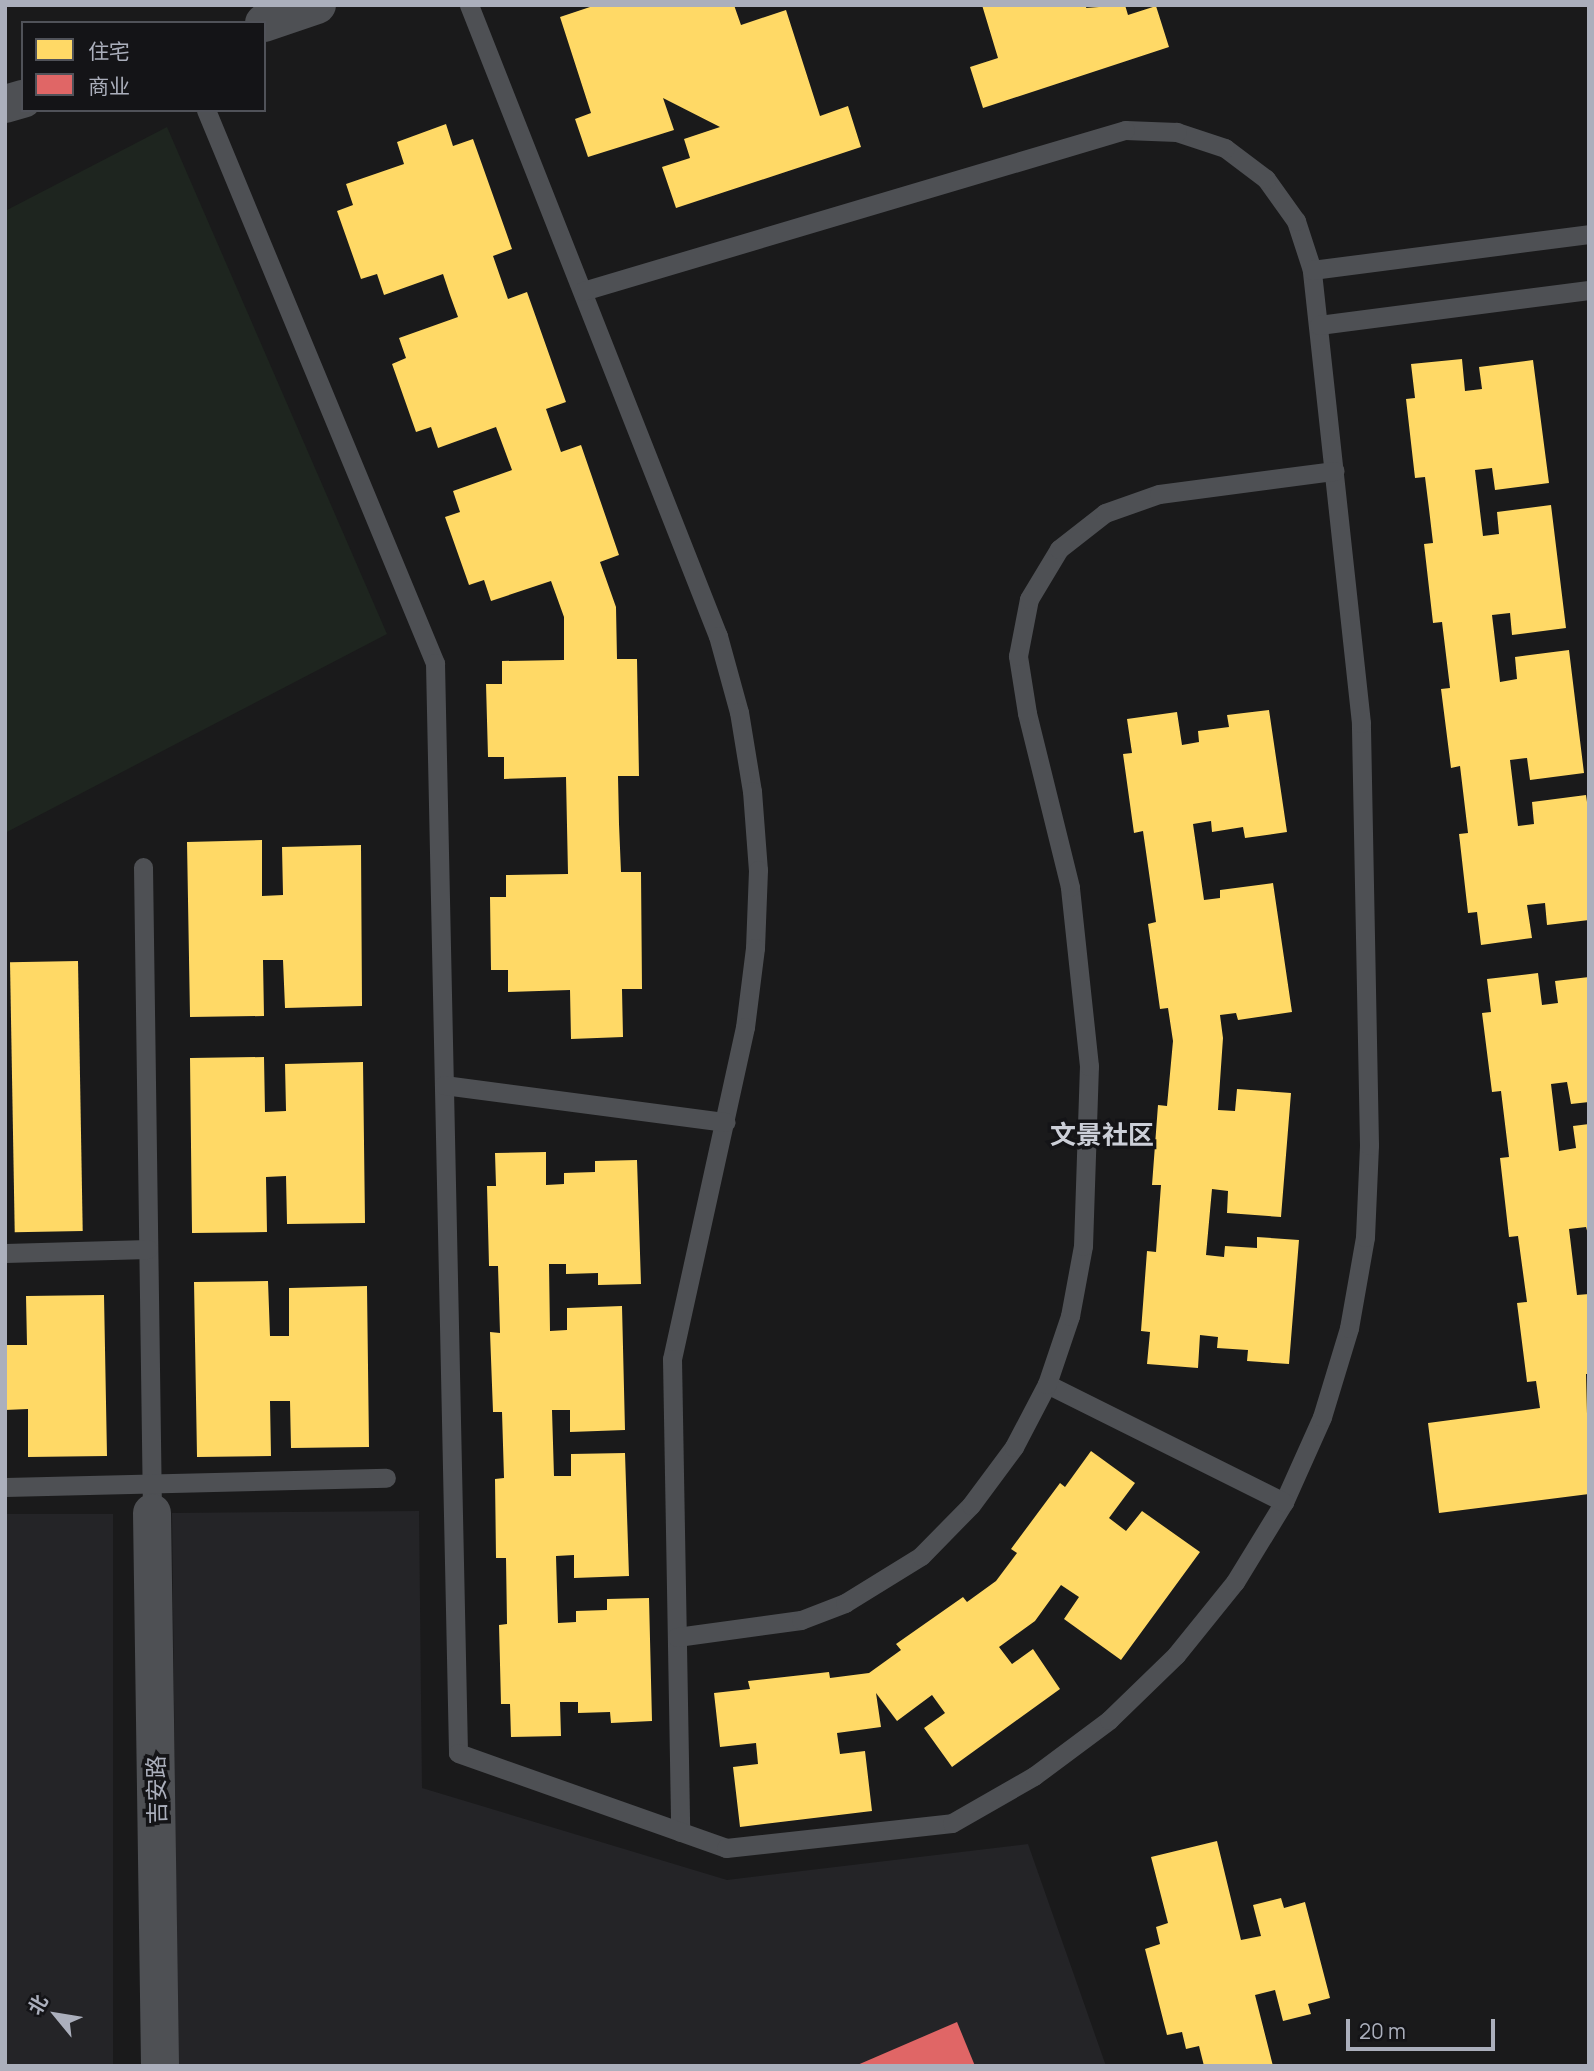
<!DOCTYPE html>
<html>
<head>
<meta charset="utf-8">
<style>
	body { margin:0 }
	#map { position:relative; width:1594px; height:2071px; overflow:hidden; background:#1a1a1b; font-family:Manrope,"Noto Sans SC",sans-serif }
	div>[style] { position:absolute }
	.built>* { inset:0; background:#242427; transform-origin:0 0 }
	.green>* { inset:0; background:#1e251f }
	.homes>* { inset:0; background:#ffd966; transform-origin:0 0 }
	.shops>* { inset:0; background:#e06666 }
	.lane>* { height:19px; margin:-9.5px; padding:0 9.5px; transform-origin:9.5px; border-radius:9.5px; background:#4e5054 }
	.street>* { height:38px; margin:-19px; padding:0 19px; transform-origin:19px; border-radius:19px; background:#4e5054 }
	span { translate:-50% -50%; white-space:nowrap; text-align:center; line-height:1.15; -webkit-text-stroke:7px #141417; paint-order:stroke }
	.street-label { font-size:23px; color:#abafbc }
	.quarter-label { font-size:26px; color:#cccfd8; font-weight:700 }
	.frame { position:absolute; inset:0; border:7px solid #abafbc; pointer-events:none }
	.legend { position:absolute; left:21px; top:21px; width:245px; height:91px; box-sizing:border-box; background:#141417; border:2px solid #505259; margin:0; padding:9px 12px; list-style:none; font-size:21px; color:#abafbc }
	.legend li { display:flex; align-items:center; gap:14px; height:35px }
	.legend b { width:35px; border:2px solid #505259 }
	.north { position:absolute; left:21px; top:1980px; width:70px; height:70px; -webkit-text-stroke:5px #141417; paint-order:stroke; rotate:300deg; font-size:19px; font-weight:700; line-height:28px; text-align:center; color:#abafbc }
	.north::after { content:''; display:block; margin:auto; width:24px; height:32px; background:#abafbc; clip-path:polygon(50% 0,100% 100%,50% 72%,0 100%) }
	.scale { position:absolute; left:1346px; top:2019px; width:149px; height:32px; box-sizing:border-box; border:4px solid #abafbc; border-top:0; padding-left:9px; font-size:21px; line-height:24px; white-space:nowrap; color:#abafbc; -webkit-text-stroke:5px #141417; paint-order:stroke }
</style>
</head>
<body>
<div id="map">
	<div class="built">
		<i style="clip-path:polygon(419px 1511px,422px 1788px,727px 1880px,1028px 1844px,1106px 2066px,178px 2066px,172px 1513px)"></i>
		<i style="left:113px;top:1514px;width:552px;height:108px;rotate:90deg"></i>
	</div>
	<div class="green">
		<i style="clip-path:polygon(167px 127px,387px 634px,5px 833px,5px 211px)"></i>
	</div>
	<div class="homes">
		<i style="clip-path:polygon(596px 5px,734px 5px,741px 25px,786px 10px,820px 116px,848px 106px,861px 147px,676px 208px,662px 167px,690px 158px,684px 139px,720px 127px,663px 98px,674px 130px,588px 157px,575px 119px,591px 113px,560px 17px)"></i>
		<i style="clip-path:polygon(982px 5px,1087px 5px,1086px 8px,1125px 5px,1128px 15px,1156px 6px,1169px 47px,983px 108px,970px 67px,998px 58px)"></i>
		<i style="clip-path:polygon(446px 124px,453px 146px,473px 139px,512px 249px,493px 256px,508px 299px,527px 292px,566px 402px,546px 409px,561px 452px,581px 445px,619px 555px,600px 562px,616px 607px,617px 659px,637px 659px,639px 776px,618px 776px,619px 824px,621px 872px,641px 872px,642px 989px,622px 989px,623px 1037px,571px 1039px,570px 990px,508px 992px,508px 970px,491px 970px,490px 897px,506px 897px,506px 875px,568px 874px,567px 826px,566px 777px,504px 779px,504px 757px,488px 757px,486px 684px,502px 684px,502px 661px,564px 660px,564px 617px,551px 581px,491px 601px,484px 580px,469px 585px,445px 517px,460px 512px,453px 491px,512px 470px,496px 427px,438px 448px,431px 427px,416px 432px,392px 364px,406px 358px,399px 338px,458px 317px,450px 295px,443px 274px,384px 295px,377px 274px,361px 279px,337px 211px,353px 205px,346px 184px,404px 164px,397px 142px)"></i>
		<i style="clip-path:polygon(1462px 359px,1465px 391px,1482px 389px,1479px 367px,1533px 360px,1549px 483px,1495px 490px,1492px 468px,1475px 470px,1483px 536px,1499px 534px,1497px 512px,1551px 505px,1566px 628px,1512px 635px,1510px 613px,1492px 615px,1500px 682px,1517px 679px,1515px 657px,1569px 650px,1584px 773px,1530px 780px,1527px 758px,1510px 760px,1518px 826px,1534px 824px,1532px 802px,1586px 795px,1589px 816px,1589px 920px,1547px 925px,1545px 903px,1527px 905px,1532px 938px,1481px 945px,1477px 912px,1468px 913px,1459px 834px,1468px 833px,1460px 766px,1451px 768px,1441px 689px,1450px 688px,1442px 622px,1433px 623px,1424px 544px,1433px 543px,1429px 509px,1425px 477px,1415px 478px,1406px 399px,1415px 398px,1411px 364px)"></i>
		<i style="clip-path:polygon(1269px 710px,1287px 832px,1245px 838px,1243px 827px,1212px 832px,1211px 821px,1193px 824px,1204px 900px,1220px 898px,1220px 890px,1273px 883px,1292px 1012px,1238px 1020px,1236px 1013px,1220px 1015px,1223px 1038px,1218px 1110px,1235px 1111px,1237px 1089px,1291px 1093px,1281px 1217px,1227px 1213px,1228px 1191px,1212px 1189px,1206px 1255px,1224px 1257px,1225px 1246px,1257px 1248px,1257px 1237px,1299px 1240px,1289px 1364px,1247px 1361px,1248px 1350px,1217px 1348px,1218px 1337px,1200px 1335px,1198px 1368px,1147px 1364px,1150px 1332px,1141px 1331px,1147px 1251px,1156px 1252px,1161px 1185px,1152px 1185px,1158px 1105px,1167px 1106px,1173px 1041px,1168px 1008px,1160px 1009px,1148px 924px,1156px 922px,1143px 831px,1134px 833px,1123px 754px,1132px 753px,1127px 719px,1177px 712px,1182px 745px,1199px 742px,1198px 731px,1229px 727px,1227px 715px)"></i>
		<i style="clip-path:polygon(262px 840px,262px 896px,283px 895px,282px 847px,361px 845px,362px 1006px,285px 1008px,283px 960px,263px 960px,264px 1016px,190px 1017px,187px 842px)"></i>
		<i style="left:78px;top:961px;width:270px;height:68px;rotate:89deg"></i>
		<i style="clip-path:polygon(1538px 973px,1542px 1005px,1558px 1003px,1555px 981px,1589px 977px,1589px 1102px,1571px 1104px,1567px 1082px,1551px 1084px,1559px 1151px,1576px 1148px,1573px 1126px,1589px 1124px,1589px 1238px,1586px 1227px,1569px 1229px,1577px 1295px,1589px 1294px,1589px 1374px,1586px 1374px,1589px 1494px,1439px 1513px,1428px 1423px,1540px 1408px,1536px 1381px,1527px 1382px,1517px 1303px,1527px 1302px,1518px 1236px,1509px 1237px,1500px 1158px,1509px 1157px,1501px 1091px,1492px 1092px,1482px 1013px,1491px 1012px,1487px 979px)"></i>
		<i style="clip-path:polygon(264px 1057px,265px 1112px,286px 1111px,285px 1064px,363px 1062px,365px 1223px,287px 1224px,286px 1176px,266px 1177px,267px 1232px,192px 1233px,190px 1058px)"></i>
		<i style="clip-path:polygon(546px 1152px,546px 1185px,564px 1184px,564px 1173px,595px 1172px,595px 1161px,637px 1160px,641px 1284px,598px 1285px,598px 1273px,566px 1274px,566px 1264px,549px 1264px,550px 1331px,567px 1330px,567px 1308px,622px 1306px,625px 1430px,570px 1432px,570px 1410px,552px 1410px,554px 1476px,571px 1476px,571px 1454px,625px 1453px,629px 1576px,574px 1578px,574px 1555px,556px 1556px,557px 1590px,558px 1623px,576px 1622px,576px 1611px,607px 1610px,607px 1599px,649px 1598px,652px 1721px,611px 1723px,610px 1712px,578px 1713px,578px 1702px,560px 1702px,561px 1736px,511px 1737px,510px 1704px,501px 1704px,499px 1625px,507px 1624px,506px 1558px,496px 1558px,495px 1479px,504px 1478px,502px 1412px,493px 1412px,490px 1332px,500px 1333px,499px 1299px,498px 1266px,489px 1266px,487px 1186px,496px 1186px,495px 1153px)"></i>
		<i style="clip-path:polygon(268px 1281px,270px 1336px,289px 1336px,289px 1288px,367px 1286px,369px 1447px,291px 1448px,290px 1401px,270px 1401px,271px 1456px,197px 1457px,194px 1282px)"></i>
		<i style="clip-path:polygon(104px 1295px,107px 1456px,28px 1457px,28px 1409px,5px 1410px,5px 1345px,27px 1345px,26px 1296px)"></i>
		<i style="clip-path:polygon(1091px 1451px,1135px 1483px,1109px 1518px,1126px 1531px,1142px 1511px,1200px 1552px,1121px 1660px,1064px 1619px,1079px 1597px,1061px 1585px,1035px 1621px,999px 1647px,1012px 1664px,1033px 1649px,1060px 1689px,952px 1767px,924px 1728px,945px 1713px,932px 1695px,897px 1721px,876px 1693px,881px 1727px,837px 1733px,840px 1754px,865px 1751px,872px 1811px,740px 1827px,733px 1767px,758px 1764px,756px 1743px,720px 1747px,714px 1693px,750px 1689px,748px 1681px,829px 1672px,830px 1678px,869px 1673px,901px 1650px,896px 1644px,963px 1597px,967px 1602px,996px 1581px,1017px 1553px,1011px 1549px,1060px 1483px,1065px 1487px)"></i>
		<i style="clip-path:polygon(1217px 1841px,1241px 1940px,1261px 1936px,1253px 1905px,1281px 1898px,1284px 1908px,1305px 1902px,1330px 1998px,1308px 2004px,1311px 2014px,1283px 2021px,1275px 1990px,1255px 1995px,1273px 2066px,1204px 2066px,1199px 2046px,1186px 2049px,1182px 2032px,1167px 2035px,1145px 1949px,1160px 1944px,1156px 1927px,1168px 1923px,1151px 1857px)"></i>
	</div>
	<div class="shops">
		<i style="clip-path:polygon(957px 2022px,975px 2066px,855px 2066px)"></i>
	</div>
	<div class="lane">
		<i style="left:469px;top:5px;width:678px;rotate:68.47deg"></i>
		<i style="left:718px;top:636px;width:79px;rotate:74.6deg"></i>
		<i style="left:739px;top:712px;width:80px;rotate:80.7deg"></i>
		<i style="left:752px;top:791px;width:79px;rotate:85.7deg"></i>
		<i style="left:758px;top:870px;width:78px;rotate:92.2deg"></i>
		<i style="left:755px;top:948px;width:80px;rotate:97.2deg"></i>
		<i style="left:745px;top:1027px;width:340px;rotate:102.4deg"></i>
		<i style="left:672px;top:1359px;width:473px;rotate:89deg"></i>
		<i style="left:206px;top:110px;width:599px;rotate:67.51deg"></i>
		<i style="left:435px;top:663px;width:1090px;rotate:88.79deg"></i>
		<i style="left:458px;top:1753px;width:284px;rotate:19.5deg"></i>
		<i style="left:726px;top:1848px;width:227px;rotate:-6.3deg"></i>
		<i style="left:952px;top:1823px;width:95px;rotate:-29.8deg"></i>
		<i style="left:1034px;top:1776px;width:94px;rotate:-36.7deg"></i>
		<i style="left:1109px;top:1720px;width:93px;rotate:-44.1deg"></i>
		<i style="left:1176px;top:1655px;width:94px;rotate:-51.1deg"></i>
		<i style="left:1235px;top:1582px;width:94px;rotate:-58.5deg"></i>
		<i style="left:1284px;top:1502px;width:93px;rotate:-65.9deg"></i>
		<i style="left:1322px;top:1417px;width:93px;rotate:-73.1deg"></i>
		<i style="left:1349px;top:1328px;width:92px;rotate:-80deg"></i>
		<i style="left:1365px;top:1237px;width:92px;rotate:-87.5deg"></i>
		<i style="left:1369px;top:1145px;width:422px;rotate:-91.1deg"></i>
		<i style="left:1361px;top:723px;width:456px;rotate:-96.2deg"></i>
		<i style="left:1312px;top:270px;width:52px;rotate:-108.1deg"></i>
		<i style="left:1296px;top:221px;width:52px;rotate:-125.5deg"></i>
		<i style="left:1266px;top:179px;width:51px;rotate:-142.9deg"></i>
		<i style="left:1225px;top:148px;width:51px;rotate:-161.6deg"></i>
		<i style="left:1177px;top:132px;width:52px;rotate:-177.8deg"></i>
		<i style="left:1125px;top:130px;width:565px;rotate:163.46deg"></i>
		<i style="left:1312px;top:270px;width:279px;rotate:-7.4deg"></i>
		<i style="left:1319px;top:325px;width:272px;rotate:-7.4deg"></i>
		<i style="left:143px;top:867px;width:646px;rotate:89.2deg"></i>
		<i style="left:444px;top:1085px;width:284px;rotate:7.5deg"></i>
		<i style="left:5px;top:1253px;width:143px;rotate:-1.6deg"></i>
		<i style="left:1047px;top:1384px;width:265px;rotate:26.5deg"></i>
		<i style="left:5px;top:1487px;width:381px;rotate:-1.4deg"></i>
		<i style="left:677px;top:1637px;width:125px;rotate:-7.8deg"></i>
		<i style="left:801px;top:1620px;width:47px;rotate:-21.1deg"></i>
		<i style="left:845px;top:1603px;width:89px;rotate:-31.7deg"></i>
		<i style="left:921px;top:1556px;width:71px;rotate:-45.6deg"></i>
		<i style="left:971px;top:1505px;width:72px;rotate:-53.4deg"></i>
		<i style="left:1014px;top:1447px;width:71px;rotate:-62.4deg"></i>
		<i style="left:1047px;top:1384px;width:72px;rotate:-71.3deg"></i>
		<i style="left:1070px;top:1316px;width:71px;rotate:-79.5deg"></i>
		<i style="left:1083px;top:1246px;width:180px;rotate:-88.1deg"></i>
		<i style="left:1089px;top:1066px;width:180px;rotate:-96.1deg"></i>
		<i style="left:1070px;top:887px;width:179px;rotate:-103.9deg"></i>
		<i style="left:1027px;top:713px;width:58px;rotate:-99deg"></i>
		<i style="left:1018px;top:656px;width:58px;rotate:-79.1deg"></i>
		<i style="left:1029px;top:599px;width:58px;rotate:-59deg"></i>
		<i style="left:1059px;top:549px;width:58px;rotate:-38deg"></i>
		<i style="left:1105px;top:513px;width:57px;rotate:-19.4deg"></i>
		<i style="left:1159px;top:494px;width:177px;rotate:-7.5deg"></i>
	</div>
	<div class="street">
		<i style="left:264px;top:23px;width:56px;rotate:-18.8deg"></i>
		<i style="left:5px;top:104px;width:19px;rotate:-16deg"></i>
		<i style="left:152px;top:1513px;width:553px;rotate:89.17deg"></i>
	</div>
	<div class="street-label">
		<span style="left:156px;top:1790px;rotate:-91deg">吉安路</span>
	</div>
	<div class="quarter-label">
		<span style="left:1102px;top:1135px">文景社区</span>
	</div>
	<div class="frame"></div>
	<ul class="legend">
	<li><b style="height:19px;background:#ffd966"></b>住宅</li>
	<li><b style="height:19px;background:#e06666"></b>商业</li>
	</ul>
	<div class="north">北</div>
	<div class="scale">20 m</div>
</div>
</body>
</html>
